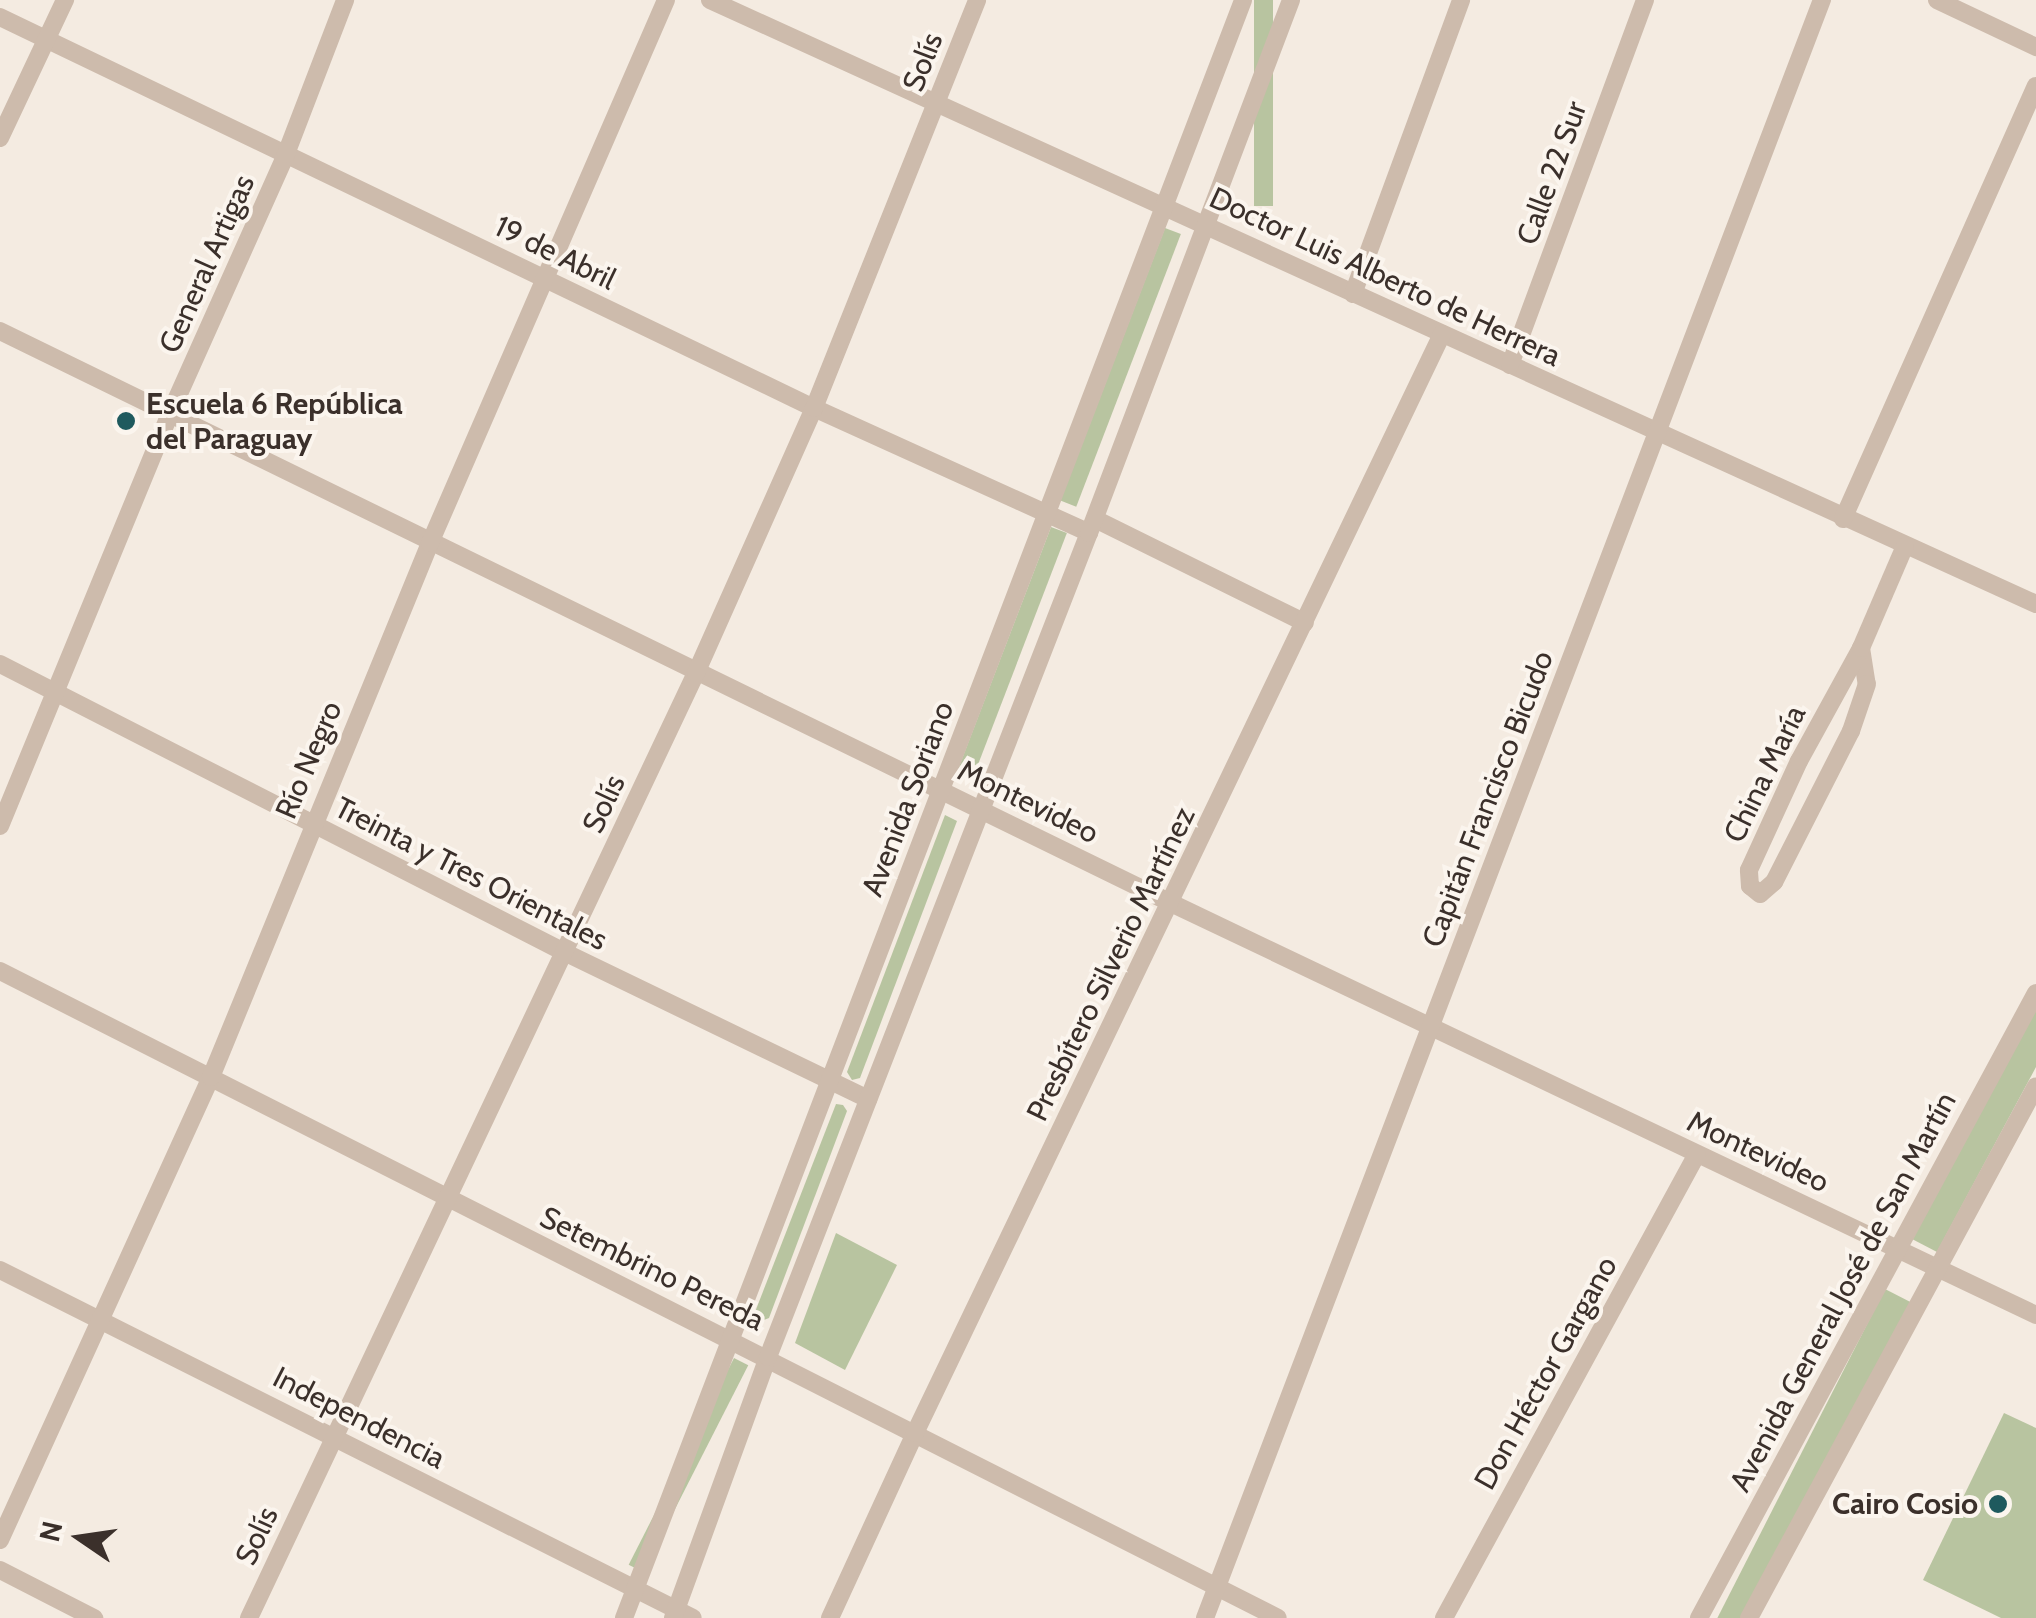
<!DOCTYPE html>
<html>
<head>
<meta charset="utf-8">
<style>
	body { margin:0 }
	#map { position:relative; width:2036px; height:1618px; overflow:hidden; background:#f4ebe1; font-family:Cabin,sans-serif }
	div>[style] { position:absolute }
	.green>* { inset:0; background:#b8c4a0; transform-origin:0 0 }
	.minor>* { height:18px; margin:-9px; padding:0 9px; transform-origin:9px; border-radius:9px; background:#cdbbac }
	.dots>* { width:28px; height:28px; translate:-50% -50%; box-sizing:border-box; border:5px solid #fbf5ee; border-radius:50% }
	span { translate:-50% -50%; white-space:nowrap; text-align:center; line-height:1.15; -webkit-text-stroke:8px #fbf5ee; paint-order:stroke }
	.street-label { font-size:30px; color:#3b302b }
	.poi-label { font-size:30px; color:#3b302b; font-weight:700 }
	.left { translate:0 -50%; text-align:left }
	.right { translate:-100% -50%; text-align:right }
	.north { position:absolute; left:30px; top:1488px; width:100px; height:100px; -webkit-text-stroke:8px #fbf5ee; paint-order:stroke; rotate:283deg; font-size:28px; font-weight:700; line-height:40px; text-align:center; color:#3b302b }
	.north::after { content:''; display:block; margin:auto; width:35px; height:45px; background:#3b302b; clip-path:polygon(50% 0,100% 100%,50% 72%,0 100%) }
</style>
</head>
<body>
<div id="map">
	<div class="green">
		<i style="left:1254px;top:0;width:19px;height:206px"></i>
		<i style="left:1165px;top:228px;width:17px;height:292px;rotate:21deg"></i>
		<i style="left:1051px;top:527px;width:17px;height:266px;rotate:21deg"></i>
		<i style="clip-path:polygon(945px 815px,957px 821px,860px 1078px,852px 1080px,847px 1072px)"></i>
		<i style="clip-path:polygon(2036px 1008px,2036px 1067px,1937px 1252px,1912px 1239px)"></i>
		<i style="clip-path:polygon(836px 1104px,843px 1105px,847px 1111px,769px 1318px,759px 1322px,755px 1312px)"></i>
		<i style="clip-path:polygon(836px 1233px,897px 1265px,845px 1370px,795px 1343px)"></i>
		<i style="left:1885px;top:1289px;width:29px;height:373px;rotate:27deg"></i>
		<i style="left:734px;top:1358px;width:16px;height:232px;rotate:27deg"></i>
		<i style="clip-path:polygon(2004px 1413px,2036px 1428px,2036px 1618px,2001px 1618px,1923px 1580px)"></i>
	</div>
	<div class="minor">
		<i style="left:710px;top:0;width:1457px;rotate:24.49deg"></i>
		<i style="left:1937px;top:0;width:110px;rotate:25.4deg"></i>
		<i style="left:0;top:17px;width:903px;rotate:25.66deg"></i>
		<i style="left:814px;top:408px;width:302px;rotate:24.4deg"></i>
		<i style="left:0;top:138px;width:153px;rotate:-64.8deg"></i>
		<i style="left:1353px;top:294px;width:313px;rotate:-69.8deg"></i>
		<i style="left:0;top:331px;width:1303px;rotate:26.03deg"></i>
		<i style="left:1171px;top:903px;width:958px;rotate:25.47deg"></i>
		<i style="left:1510px;top:365px;width:389px;rotate:-69.7deg"></i>
		<i style="left:1095px;top:519px;width:234px;rotate:26.3deg"></i>
		<i style="left:1843px;top:519px;width:474px;rotate:-66deg"></i>
		<i style="left:1861px;top:648px;width:36px;rotate:81deg"></i>
		<i style="left:1867px;top:684px;width:50px;rotate:108.8deg"></i>
		<i style="left:1851px;top:731px;width:169px;rotate:117deg"></i>
		<i style="left:1774px;top:882px;width:18px;rotate:139deg"></i>
		<i style="left:1760px;top:894px;width:13px;rotate:-141deg"></i>
		<i style="left:1750px;top:886px;width:16px;rotate:-94deg"></i>
		<i style="left:1749px;top:870px;width:120px;rotate:-65.4deg"></i>
		<i style="left:1799px;top:761px;width:129px;rotate:-61.2deg"></i>
		<i style="left:1861px;top:648px;width:111px;rotate:-66.7deg"></i>
		<i style="left:0;top:664px;width:633px;rotate:27.05deg"></i>
		<i style="left:564px;top:952px;width:338px;rotate:25.8deg"></i>
		<i style="left:0;top:826px;width:443px;rotate:-67.6deg"></i>
		<i style="left:169px;top:416px;width:287px;rotate:-65.9deg"></i>
		<i style="left:286px;top:154px;width:165px;rotate:-69deg"></i>
		<i style="left:0;top:971px;width:1432px;rotate:26.85deg"></i>
		<i style="left:0;top:1270px;width:775px;rotate:26.66deg"></i>
		<i style="left:0;top:1540px;width:509px;rotate:-65.5deg"></i>
		<i style="left:211px;top:1077px;width:577px;rotate:-67.7deg"></i>
		<i style="left:430px;top:543px;width:592px;rotate:-66.51deg"></i>
		<i style="left:0;top:1570px;width:106px;rotate:27.1deg"></i>
		<i style="left:249px;top:1618px;width:1045px;rotate:-64.69deg"></i>
		<i style="left:696px;top:673px;width:290px;rotate:-66deg"></i>
		<i style="left:814px;top:408px;width:439px;rotate:-68.2deg"></i>
		<i style="left:624px;top:1618px;width:1732px;rotate:-69.06deg"></i>
		<i style="left:673px;top:1618px;width:278px;rotate:-70deg"></i>
		<i style="left:768px;top:1357px;width:884px;rotate:-68.72deg"></i>
		<i style="left:1089px;top:533px;width:570px;rotate:-69.24deg"></i>
		<i style="left:830px;top:1618px;width:204px;rotate:-65.3deg"></i>
		<i style="left:915px;top:1433px;width:1219px;rotate:-64.38deg"></i>
		<i style="left:1205px;top:1618px;width:1732px;rotate:-69.13deg"></i>
		<i style="left:1444px;top:1618px;width:528px;rotate:-61.4deg"></i>
		<i style="left:1699px;top:1618px;width:710px;rotate:-61.67deg"></i>
		<i style="left:1749px;top:1618px;width:604px;rotate:-61.65deg"></i>
	</div>
	<div class="dots">
		<i style="left:126px;top:421px;background:#1f5a5e"></i>
		<i style="left:1998px;top:1504px;background:#1f5a5e"></i>
	</div>
	<div class="street-label">
		<span style="left:923px;top:62px;rotate:-69deg">Solís</span>
		<span style="left:1552px;top:173px;rotate:-70deg">Calle 22 Sur</span>
		<span style="left:555px;top:253px;rotate:26deg">19 de Abril</span>
		<span style="left:207px;top:264px;rotate:-66deg">General Artigas</span>
		<span style="left:1385px;top:277px;rotate:25deg">Doctor Luis Alberto de Herrera</span>
		<span style="left:309px;top:760px;rotate:-67deg">Río Negro</span>
		<span style="left:1765px;top:774px;rotate:-64deg">China María</span>
		<span style="left:908px;top:799px;rotate:-69deg">Avenida Soriano</span>
		<span style="left:1488px;top:799px;rotate:-69deg">Capitán Francisco Bicudo</span>
		<span style="left:1028px;top:802px;rotate:26deg">Montevideo</span>
		<span style="left:604px;top:804px;rotate:-65deg">Solís</span>
		<span style="left:471px;top:874px;rotate:27deg">Treinta y Tres Orientales</span>
		<span style="left:1111px;top:964px;rotate:-64deg">Presbítero Silverio Martínez</span>
		<span style="left:1758px;top:1152px;rotate:25deg">Montevideo</span>
		<span style="left:652px;top:1269px;rotate:26deg">Setembrino Pereda</span>
		<span style="left:1843px;top:1292px;rotate:-62deg">Avenida General José de San Martín</span>
		<span style="left:1546px;top:1373px;rotate:-61deg">Don Héctor Gargano</span>
		<span style="left:359px;top:1418px;rotate:27deg">Independencia</span>
		<span style="left:257px;top:1536px;rotate:-65deg">Solís</span>
	</div>
	<div class="poi-label">
		<span class="left" style="left:146px;top:421px">Escuela 6 República<br>del Paraguay</span>
		<span class="right" style="left:1978px;top:1504px">Cairo Cosio</span>
	</div>
	<div class="north">N</div>
</div>
</body>
</html>
